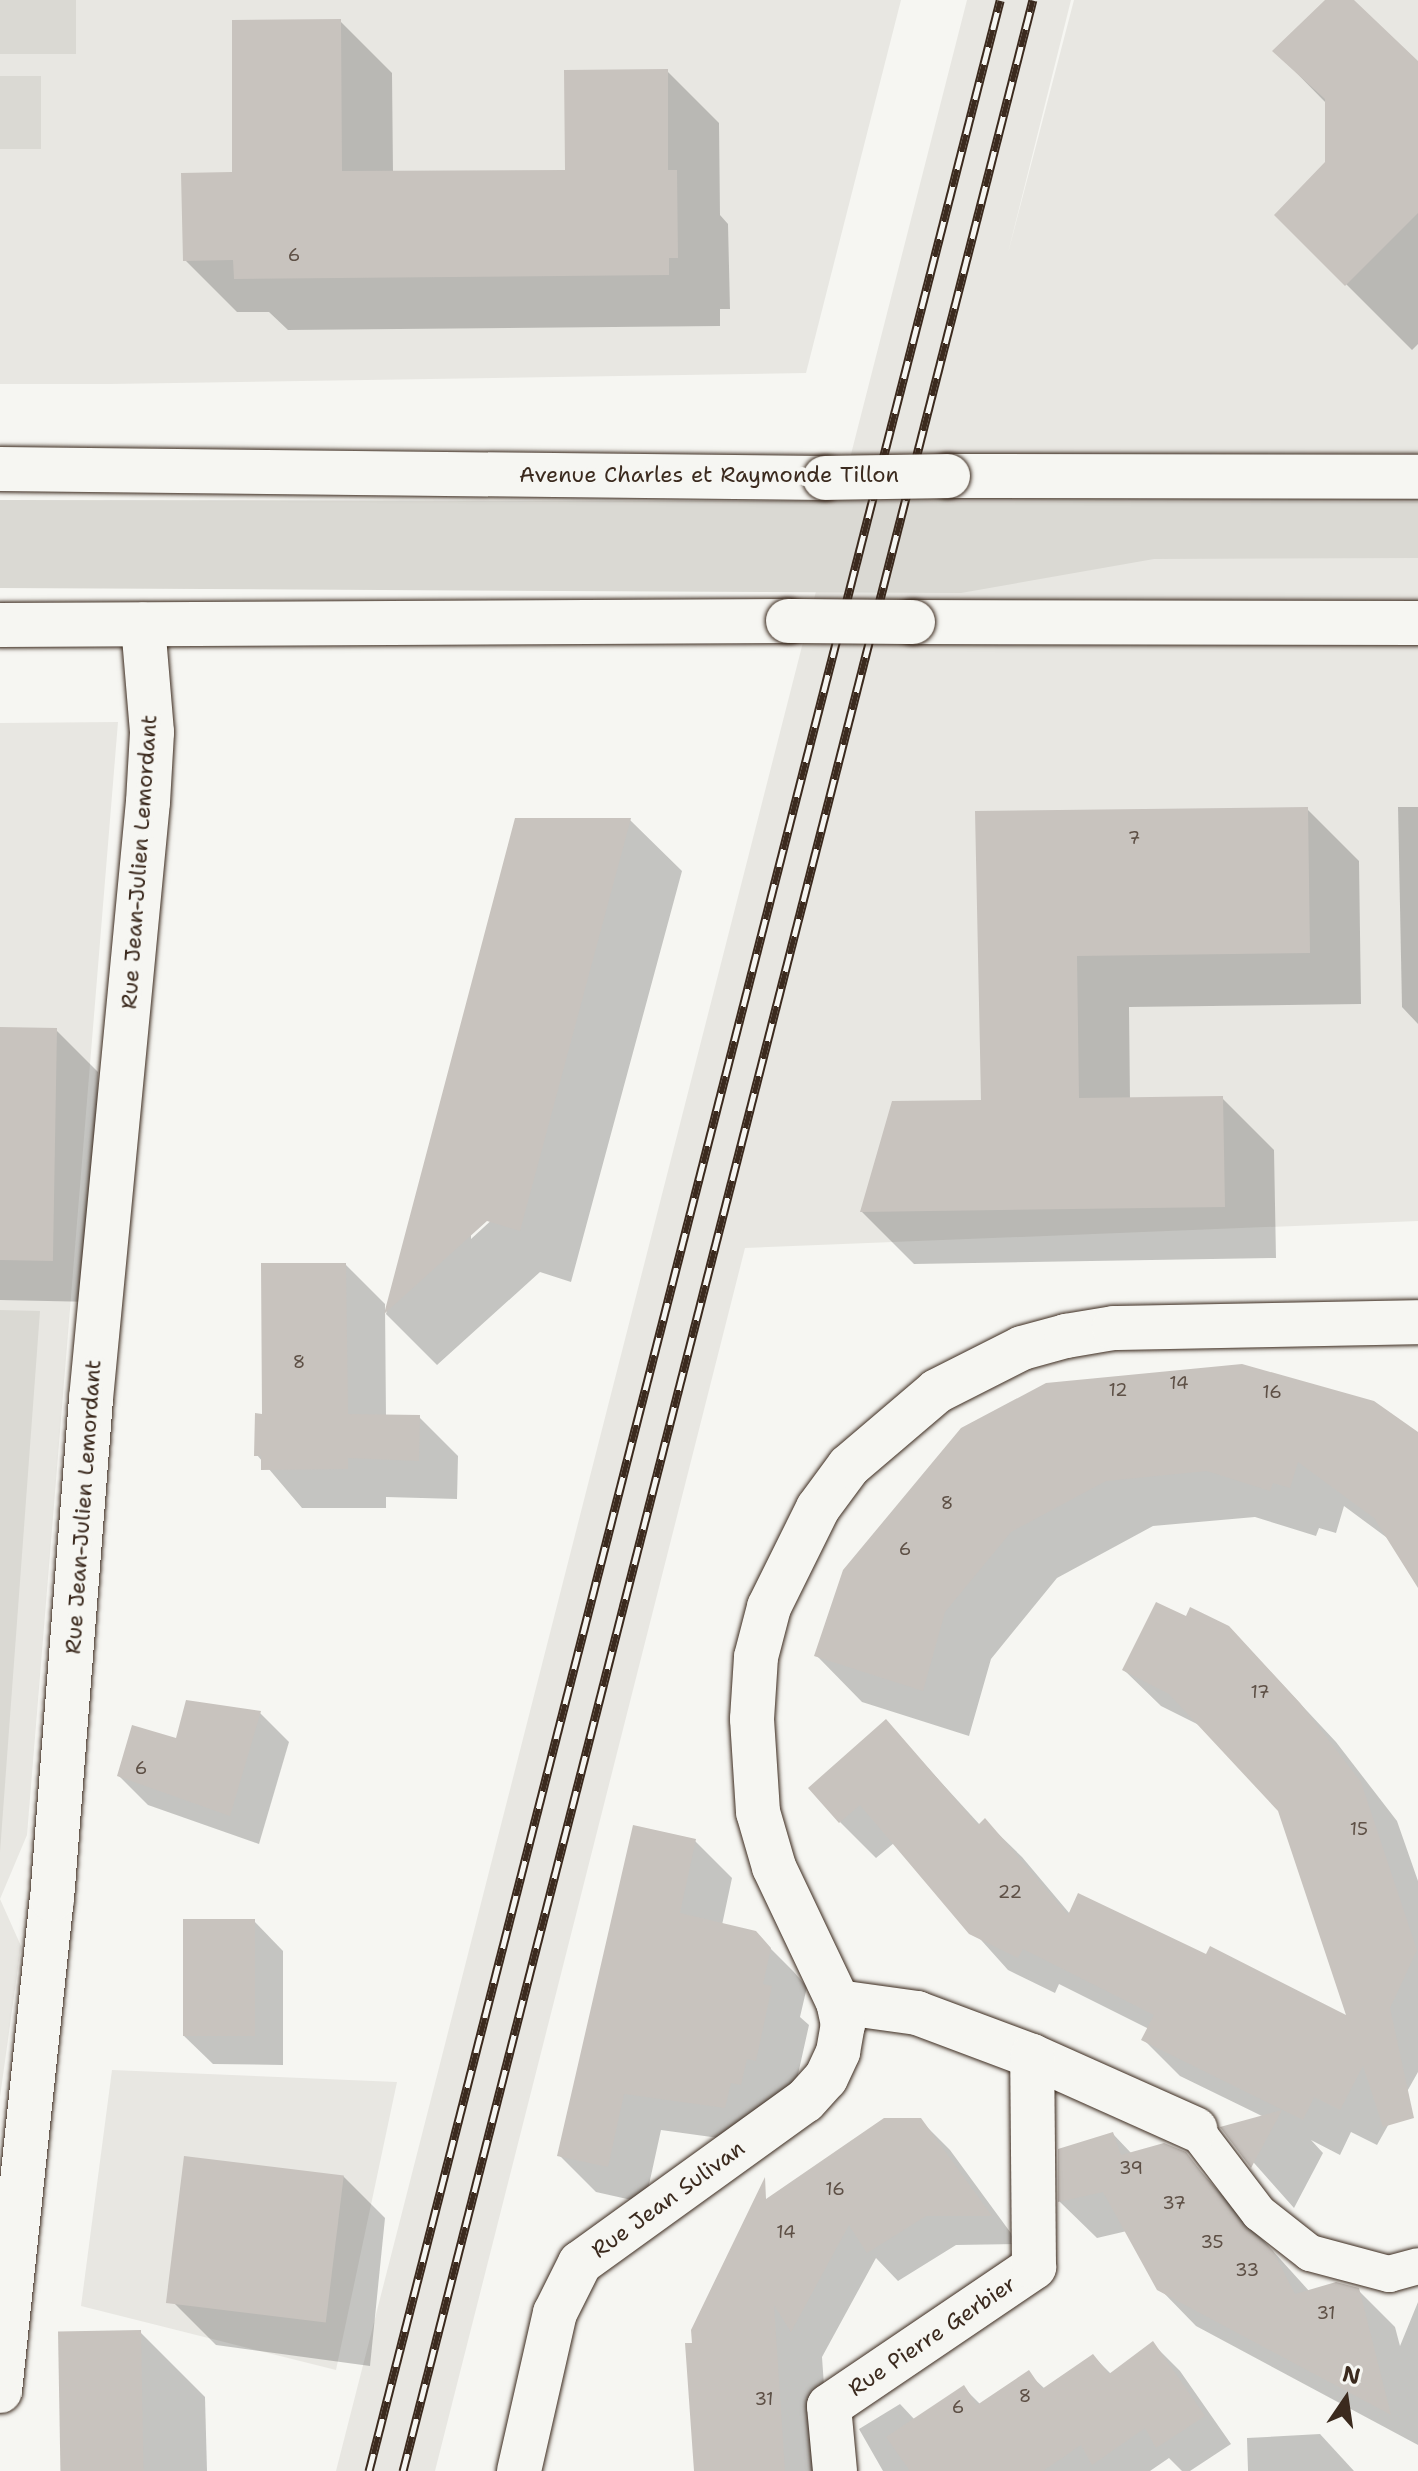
<!DOCTYPE html>
<html>
<head>
<meta charset="utf-8">
<style>
	body { margin:0 }
	#map { position:relative; width:1418px; height:2471px; overflow:hidden; background:#f6f6f2; font-family:"Shantell Sans",sans-serif }
	div>[style] { position:absolute }
	.built>* { inset:0; background:#e8e7e2 }
	.green>* { inset:0; background:#dad9d3; transform-origin:0 0 }
	.shadow>* { inset:0; background:#0003 }
	.building>* { inset:0; background:#c8c3be; transform-origin:0 0 }
	.roads { filter:drop-shadow(0 0 2px #3b2a1e) drop-shadow(0 0 2px #3b2a1e) }
	.pedestrian>* { height:36px; margin:-18px; padding:0 18px; transform-origin:18px; border-radius:18px; background:#f6f6f2 }
	.minor>* { height:44px; margin:-22px; padding:0 22px; transform-origin:22px; border-radius:22px; background:#f6f6f2 }
	.primary>* { height:44px; margin:-22px; padding:0 22px; transform-origin:22px; border-radius:22px; background:#f6f6f2 }
	.rail>* { height:9px; margin-top:-4.5px; transform-origin:0; background:repeating-linear-gradient(90deg,#f6f6f2 0 18px,#3b2a1e 0 36px); box-sizing:border-box; border-block:2px solid #3b2a1e }
	.bridges { filter:drop-shadow(0 0 2px #3b2a1e) drop-shadow(0 0 2px #3b2a1e) }
	.primary-bridge>* { height:44px; margin:-22px; padding:0 22px; transform-origin:22px; border-radius:22px; background:#f6f6f2 }
	span { translate:-50% -50%; white-space:nowrap; text-align:center; line-height:1.15; -webkit-text-stroke:8px #f6f6f2; paint-order:stroke }
	.number-label { font-size:18px; color:#5e5046 }
	.number-label span { -webkit-text-stroke-width:0 }
	.street-label { font-size:22px; color:#3b2a1e }
	.north { position:absolute; left:1306px; top:2359px; width:80px; height:80px; -webkit-text-stroke:6px #f6f6f2; paint-order:stroke; rotate:13deg; font-size:22px; font-weight:700; line-height:32px; text-align:center; color:#3b2a1e }
	.north::after { content:''; display:block; margin:auto; width:28px; height:36px; background:#3b2a1e; clip-path:polygon(50% 0,100% 100%,50% 72%,0 100%) }
</style>
</head>
<body>
<div id="map">
	<div class="built">
		<i style="clip-path:polygon(0 0,901px 0,806px 373px,110px 384px,0 384px)"></i>
		<i style="clip-path:polygon(967px 0,1071px 0,1008px 253px,1074px 0,1418px 0,1418px 1221px,745px 1248px,435px 2471px,336px 2471px)"></i>
		<i style="clip-path:polygon(118px 722px,27px 1835px,0 1899px,21px 1946px,0 2097px,0 723px)"></i>
		<i style="clip-path:polygon(112px 2070px,397px 2082px,336px 2370px,81px 2306px)"></i>
	</div>
	<div class="green">
		<i style="left:0;top:0;width:76px;height:54px"></i>
		<i style="left:41px;top:76px;width:73px;height:41px;rotate:90deg"></i>
		<i style="clip-path:polygon(0 500px,1418px 502px,1418px 558px,1154px 559px,961px 593px,0 588px)"></i>
		<i style="clip-path:polygon(0 1310px,40px 1311px,0 1852px)"></i>
	</div>
	<div class="shadow">
		<i style="clip-path:polygon(1328px 0,1351px 0,1418px 64px,1418px 344px,1412px 350px,1277px 215px,1327px 162px,1327px 104px,1275px 51px)"></i>
		<i style="clip-path:polygon(340px 21px,392px 73px,393px 173px,567px 172px,667px 71px,719px 123px,720px 215px,728px 224px,730px 309px,720px 309px,720px 326px,288px 330px,269px 312px,237px 312px,185px 260px,234px 174px)"></i>
		<i style="clip-path:polygon(1398px 807px,1418px 807px,1418px 1024px,1402px 1007px)"></i>
		<i style="clip-path:polygon(1307px 809px,1359px 861px,1361px 1004px,1129px 1007px,1130px 1099px,1222px 1098px,1274px 1150px,1276px 1258px,914px 1264px,862px 1212px,983px 1102px,977px 813px)"></i>
		<i style="clip-path:polygon(evenodd,517px 820px,630px 820px,682px 871px,571px 1282px,540px 1272px,437px 1365px,386px 1314px,517px 820px,493px 1213px,496px 1216px,471px 1239px,471px 1234px,493px 1213px)"></i>
		<i style="clip-path:polygon(0 1029px,56px 1030px,98px 1072px,94px 1302px,0 1300px)"></i>
		<i style="clip-path:polygon(346px 1265px,385px 1304px,386px 1417px,419px 1417px,458px 1456px,457px 1499px,386px 1497px,386px 1508px,302px 1508px,257px 1455px,264px 1416px)"></i>
		<i style="clip-path:polygon(963px 1429px,1418px 1434px,1418px 1584px,1390px 1540px,1344px 1506px,1336px 1533px,1319px 1528px,1316px 1536px,1255px 1517px,1153px 1526px,1057px 1578px,991px 1659px,969px 1736px,862px 1702px,816px 1655px)"></i>
		<i style="clip-path:polygon(1265px 1666px,1336px 1742px,1397px 1821px,1418px 1881px,1418px 2072px,1377px 2145px,1351px 2132px,1340px 2155px,1311px 2140px,1323px 2153px,1294px 2208px,1223px 2128px,1264px 2117px,1180px 2076px,1144px 2040px,1149px 2029px,1059px 1984px,1055px 1993px,1008px 1970px,894px 1843px,876px 1858px,840px 1822px,886px 1722px,980px 1825px,985px 1821px,1022px 1857px,1070px 1914px,1207px 1956px,1349px 2019px,1280px 1810px,1203px 1727px,1161px 1706px,1124px 1670px)"></i>
		<i style="clip-path:polygon(260px 1713px,289px 1742px,259px 1844px,148px 1805px,119px 1776px)"></i>
		<i style="clip-path:polygon(695px 1841px,732px 1878px,722px 1925px,755px 1933px,793px 1971px,807px 1987px,800px 2017px,809px 2025px,793px 2097px,762px 2144px,661px 2130px,645px 2203px,596px 2192px,559px 2155px)"></i>
		<i style="clip-path:polygon(254px 1921px,283px 1951px,283px 2065px,213px 2064px,183px 2035px)"></i>
		<i style="clip-path:polygon(920px 2120px,950px 2150px,1019px 2244px,956px 2245px,898px 2281px,876px 2258px,822px 2357px,830px 2471px,696px 2471px,694px 2345px)"></i>
		<i style="clip-path:polygon(1113px 2134px,1132px 2154px,1185px 2154px,1310px 2292px,1358px 2290px,1395px 2327px,1400px 2346px,1418px 2302px,1418px 2445px,1196px 2326px,1159px 2288px,1127px 2231px,1097px 2238px,1060px 2202px,1060px 2150px)"></i>
		<i style="clip-path:polygon(343px 2176px,385px 2218px,370px 2366px,216px 2345px,174px 2303px)"></i>
		<i style="clip-path:polygon(140px 2332px,205px 2397px,207px 2471px,64px 2471px)"></i>
		<i style="clip-path:polygon(1153px 2344px,1180px 2371px,1231px 2444px,1190px 2471px,1182px 2471px,1169px 2458px,1150px 2471px,883px 2471px,859px 2429px,900px 2404px,915px 2420px,964px 2388px,981px 2405px,1028px 2373px,1045px 2389px,1093px 2356px,1112px 2375px)"></i>
		<i style="clip-path:polygon(1320px 2434px,1354px 2471px,1248px 2471px,1247px 2438px)"></i>
	</div>
	<div class="building">
		<i style="clip-path:polygon(1325px 0,1354px 0,1418px 61px,1418px 213px,1345px 286px,1274px 215px,1325px 162px,1325px 99px,1272px 51px)"></i>
		<i style="clip-path:polygon(341px 19px,342px 171px,565px 170px,564px 70px,668px 69px,668px 170px,677px 170px,678px 258px,669px 258px,669px 275px,234px 279px,233px 260px,183px 261px,181px 173px,232px 172px,232px 20px)"></i>
		<i style="clip-path:polygon(1308px 807px,1310px 953px,1077px 956px,1079px 1098px,1223px 1096px,1225px 1207px,860px 1212px,892px 1101px,981px 1100px,975px 811px)"></i>
		<i style="clip-path:polygon(515px 818px,631px 818px,520px 1231px,487px 1221px,384px 1314px)"></i>
		<i style="left:0;top:1027px;width:57px;height:233px;rotate:1deg"></i>
		<i style="clip-path:polygon(261px 1263px,346px 1263px,348px 1414px,420px 1415px,419px 1461px,348px 1458px,348px 1469px,261px 1470px,261px 1456px,254px 1456px,255px 1413px,262px 1414px)"></i>
		<i style="clip-path:polygon(1242px 1364px,1374px 1401px,1418px 1432px,1418px 1588px,1374px 1518px,1298px 1462px,1290px 1488px,1273px 1483px,1270px 1491px,1207px 1471px,1106px 1481px,1011px 1532px,945px 1612px,923px 1691px,814px 1656px,843px 1570px,961px 1428px,1046px 1383px)"></i>
		<i style="clip-path:polygon(1156px 1602px,1186px 1616px,1190px 1607px,1229px 1626px,1300px 1703px,1361px 1782px,1417px 1950px,1390px 2008px,1414px 2118px,1383px 2127px,1363px 2066px,1340px 2110px,1314px 2097px,1303px 2120px,1141px 2040px,1154px 2015px,1023px 1949px,1018px 1958px,969px 1934px,860px 1805px,839px 1823px,808px 1788px,886px 1719px,978px 1825px,985px 1818px,1068px 1915px,1078px 1893px,1206px 1954px,1210px 1946px,1346px 2015px,1278px 1811px,1169px 1694px,1122px 1670px)"></i>
		<i style="clip-path:polygon(186px 1700px,261px 1711px,230px 1816px,117px 1776px,132px 1725px,176px 1738px)"></i>
		<i style="clip-path:polygon(633px 1825px,696px 1839px,680px 1913px,756px 1931px,771px 1948px,763px 1984px,772px 1986px,756px 2061px,747px 2059px,741px 2085px,731px 2083px,725px 2108px,624px 2094px,608px 2167px,557px 2156px)"></i>
		<i style="left:255px;top:1919px;width:117px;height:72px;rotate:90deg"></i>
		<i style="clip-path:polygon(1282px 2110px,1251px 2168px,1220px 2127px)"></i>
		<i style="clip-path:polygon(884px 2118px,921px 2118px,992px 2216px,926px 2216px,867px 2253px,849px 2225px,791px 2332px,774px 2305px,785px 2471px,694px 2471px,685px 2343px,692px 2343px,691px 2330px,765px 2177px,766px 2199px)"></i>
		<i style="clip-path:polygon(1113px 2132px,1121px 2155px,1164px 2143px,1186px 2152px,1243px 2226px,1273px 2251px,1295px 2294px,1336px 2282px,1359px 2288px,1391px 2415px,1157px 2290px,1103px 2192px,1058px 2202px,1058px 2149px)"></i>
		<i style="left:184px;top:2156px;width:161px;height:148px;rotate:7deg"></i>
		<i style="left:141px;top:2330px;width:141px;height:83px;rotate:89deg"></i>
		<i style="clip-path:polygon(1153px 2341px,1205px 2416px,1156px 2448px,1145px 2428px,1092px 2465px,1081px 2445px,1043px 2471px,910px 2471px,886px 2437px,964px 2385px,977px 2405px,1029px 2370px,1042px 2389px,1093px 2354px,1109px 2374px)"></i>
	</div>
	<div class="roads">
		<div class="pedestrian">
			<i style="left:1195px;top:2129px;width:106px;rotate:52.7deg"></i>
			<i style="left:1259px;top:2213px;width:65px;rotate:38.1deg"></i>
			<i style="left:1310px;top:2253px;width:82px;rotate:14.9deg"></i>
			<i style="left:1389px;top:2274px;width:30px;rotate:-15deg"></i>
		</div>
		<div class="minor">
			<i style="left:838px;top:2002px;width:80px;rotate:7.9deg"></i>
			<i style="left:917px;top:2013px;width:123px;rotate:20.5deg"></i>
			<i style="left:1032px;top:2056px;width:179px;rotate:24.1deg"></i>
			<i style="left:0;top:2391px;width:495px;rotate:-84deg"></i>
			<i style="left:52px;top:1899px;width:502px;rotate:-85.54deg"></i>
			<i style="left:91px;top:1399px;width:600px;rotate:-84.55deg"></i>
			<i style="left:148px;top:802px;width:70px;rotate:-86.7deg"></i>
			<i style="left:152px;top:732px;width:108px;rotate:-94.8deg"></i>
			<i style="left:519px;top:2471px;width:162px;rotate:-77.2deg"></i>
			<i style="left:555px;top:2313px;width:56px;rotate:-63.4deg"></i>
			<i style="left:580px;top:2263px;width:277px;rotate:-35.8deg"></i>
			<i style="left:805px;top:2101px;width:31px;rotate:-48deg"></i>
			<i style="left:826px;top:2078px;width:29px;rotate:-65deg"></i>
			<i style="left:838px;top:2052px;width:27px;rotate:-80deg"></i>
			<i style="left:843px;top:2025px;width:24px;rotate:-102deg"></i>
			<i style="left:838px;top:2002px;width:149px;rotate:-115.4deg"></i>
			<i style="left:774px;top:1867px;width:57px;rotate:-106.2deg"></i>
			<i style="left:758px;top:1812px;width:93px;rotate:-93.7deg"></i>
			<i style="left:752px;top:1719px;width:62px;rotate:-86.3deg"></i>
			<i style="left:756px;top:1657px;width:52px;rotate:-75.4deg"></i>
			<i style="left:769px;top:1607px;width:110px;rotate:-63.7deg"></i>
			<i style="left:818px;top:1508px;width:52px;rotate:-53.6deg"></i>
			<i style="left:849px;top:1466px;width:116px;rotate:-40.4deg"></i>
			<i style="left:937px;top:1391px;width:95px;rotate:-26.8deg"></i>
			<i style="left:1022px;top:1348px;width:46px;rotate:-15.3deg"></i>
			<i style="left:1066px;top:1336px;width:49px;rotate:-9.5deg"></i>
			<i style="left:1114px;top:1328px;width:304px;rotate:-1.1deg"></i>
			<i style="left:835px;top:2471px;width:65px;rotate:-95.3deg"></i>
			<i style="left:829px;top:2406px;width:248px;rotate:-34.1deg"></i>
			<i style="left:1034px;top:2267px;width:211px;rotate:-90.5deg"></i>
		</div>
		<div class="primary">
			<i style="left:0;top:469px;width:825px;rotate:0.63deg"></i>
			<i style="left:948px;top:476px;width:470px;rotate:0.1deg"></i>
			<i style="left:913px;top:622px;width:505px;rotate:0.11deg"></i>
			<i style="left:0;top:625px;width:788px;rotate:-0.29deg"></i>
		</div>
	</div>
	<div class="rail">
		<i style="left:369px;top:2471px;width:2550px;rotate:-75.67deg"></i>
		<i style="left:403px;top:2471px;width:2550px;rotate:-75.7deg"></i>
	</div>
	<div class="bridges">
		<div class="primary-bridge">
			<i style="left:825px;top:478px;width:123px;rotate:-0.9deg"></i>
			<i style="left:788px;top:621px;width:125px;rotate:0.5deg"></i>
		</div>
	</div>
	<div class="number-label">
		<span style="left:294px;top:255px">6</span>
		<span style="left:1134px;top:838px">7</span>
		<span style="left:299px;top:1362px">8</span>
		<span style="left:1179px;top:1383px">14</span>
		<span style="left:1118px;top:1390px">12</span>
		<span style="left:1272px;top:1392px">16</span>
		<span style="left:947px;top:1503px">8</span>
		<span style="left:905px;top:1549px">6</span>
		<span style="left:1260px;top:1692px">17</span>
		<span style="left:141px;top:1768px">6</span>
		<span style="left:1359px;top:1829px">15</span>
		<span style="left:1010px;top:1892px">22</span>
		<span style="left:1131px;top:2168px">39</span>
		<span style="left:835px;top:2189px">16</span>
		<span style="left:1174px;top:2203px">37</span>
		<span style="left:786px;top:2232px">14</span>
		<span style="left:1212px;top:2242px">35</span>
		<span style="left:1247px;top:2270px">33</span>
		<span style="left:1326px;top:2313px">31</span>
		<span style="left:1025px;top:2396px">8</span>
		<span style="left:764px;top:2399px">31</span>
		<span style="left:958px;top:2407px">6</span>
	</div>
	<div class="street-label">
		<span style="left:709px;top:475px">Avenue Charles et Raymonde Tillon</span>
		<span style="left:139px;top:862px;rotate:-86deg">Rue Jean-Julien Lemordant</span>
		<span style="left:83px;top:1507px;rotate:-86deg">Rue Jean-Julien Lemordant</span>
		<span style="left:668px;top:2199px;rotate:-36deg">Rue Jean Sulivan</span>
		<span style="left:932px;top:2336px;rotate:-34deg">Rue Pierre Gerbier</span>
	</div>
	<div class="north">N</div>
</div>
</body>
</html>
